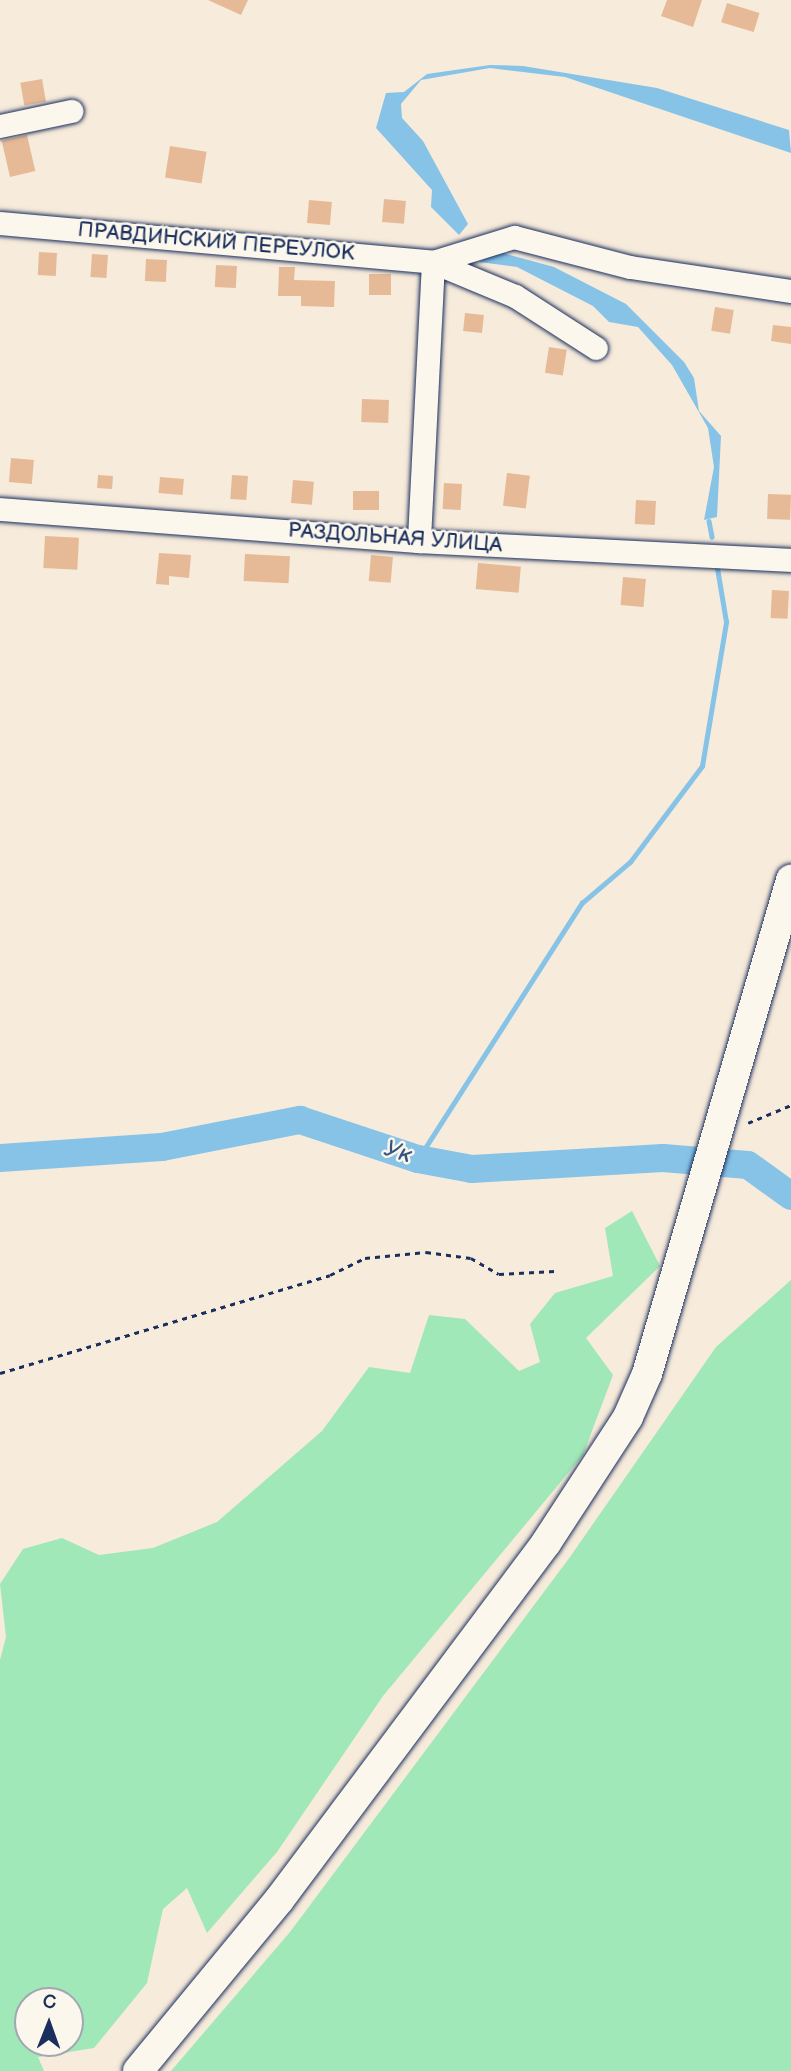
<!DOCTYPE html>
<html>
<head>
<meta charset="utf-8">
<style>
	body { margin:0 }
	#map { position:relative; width:791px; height:2071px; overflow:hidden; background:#f7ebdb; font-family:"Balsamiq Sans",sans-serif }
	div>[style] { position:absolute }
	.green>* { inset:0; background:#a0e8b7 }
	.water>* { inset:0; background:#86c3e6 }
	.stream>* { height:4.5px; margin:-2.25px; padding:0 2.25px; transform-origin:2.25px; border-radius:2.25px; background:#86c3e6 }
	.river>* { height:28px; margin:-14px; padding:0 14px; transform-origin:14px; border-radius:14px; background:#86c3e6 }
	.building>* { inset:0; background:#e6ba96; transform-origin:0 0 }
	.path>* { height:2.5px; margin-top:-1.25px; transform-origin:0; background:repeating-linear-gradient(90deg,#1b2f5e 0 5px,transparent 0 10px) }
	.roads { filter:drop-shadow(0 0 2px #1b2f5e) drop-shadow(0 0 2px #1b2f5e) }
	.minor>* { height:23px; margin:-11.5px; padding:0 11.5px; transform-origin:11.5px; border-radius:11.5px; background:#fbf7ec }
	.major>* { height:30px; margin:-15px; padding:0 15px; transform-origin:15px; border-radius:15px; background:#fbf7ec }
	span { translate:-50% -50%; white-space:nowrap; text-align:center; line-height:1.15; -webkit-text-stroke:5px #fbf7ec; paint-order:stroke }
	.street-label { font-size:21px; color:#1b2f5e }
	.water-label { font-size:23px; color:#365480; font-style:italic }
	.north { position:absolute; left:14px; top:1987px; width:70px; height:70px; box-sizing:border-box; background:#fbf7ec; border:2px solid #a1a7b3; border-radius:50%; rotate:1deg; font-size:19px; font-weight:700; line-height:28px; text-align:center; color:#1b2f5e }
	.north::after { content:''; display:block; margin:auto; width:24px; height:32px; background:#1b2f5e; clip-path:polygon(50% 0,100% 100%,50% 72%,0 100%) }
</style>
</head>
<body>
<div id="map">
	<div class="green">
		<i style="clip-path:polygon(evenodd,632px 1211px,660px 1266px,586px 1338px,613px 1375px,583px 1455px,383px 1696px,277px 1852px,207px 1933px,187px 1888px,163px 1909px,147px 1983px,94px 2048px,38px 2057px,44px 2071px,0 2071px,0 1660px,6px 1637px,0 1584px,23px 1549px,62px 1538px,99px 1555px,153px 1548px,217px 1522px,322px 1431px,369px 1367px,410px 1373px,429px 1315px,465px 1319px,519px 1371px,540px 1362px,530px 1324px,555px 1293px,613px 1276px,605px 1228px,632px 1211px,70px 2001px,70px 2043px,28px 2043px,28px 2001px,70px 2001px)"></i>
		<i style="clip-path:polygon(791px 1280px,791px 2071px,171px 2071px,290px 1932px,570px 1557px,716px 1347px)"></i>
	</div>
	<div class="water">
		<i style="clip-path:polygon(490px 65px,523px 66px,657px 88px,789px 130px,791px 153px,565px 77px,490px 68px,421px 80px,401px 104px,402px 118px,423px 141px,468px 224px,459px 235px,431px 207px,432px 190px,376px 128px,386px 93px,404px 92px,427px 74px)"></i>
		<i style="clip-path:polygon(499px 252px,554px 267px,626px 304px,684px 362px,694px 378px,699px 411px,721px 436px,717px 517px,704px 520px,714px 467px,708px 428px,672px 365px,638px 327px,609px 322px,593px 306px,517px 267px,479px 262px)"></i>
	</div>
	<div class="stream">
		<i style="left:709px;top:521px;width:16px;rotate:79deg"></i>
		<i style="left:418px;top:1159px;width:304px;rotate:-57.4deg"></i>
		<i style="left:582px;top:903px;width:63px;rotate:-40.5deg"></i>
		<i style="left:630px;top:862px;width:120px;rotate:-53.1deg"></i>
		<i style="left:702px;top:766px;width:146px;rotate:-80.5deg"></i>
		<i style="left:726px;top:622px;width:55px;rotate:-99.5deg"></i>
	</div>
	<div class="river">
		<i style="left:0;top:1158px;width:162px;rotate:-3.9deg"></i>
		<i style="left:162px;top:1147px;width:141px;rotate:-11.1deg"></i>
		<i style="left:300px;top:1120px;width:124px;rotate:18.3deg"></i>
		<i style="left:418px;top:1159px;width:55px;rotate:10.5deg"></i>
		<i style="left:472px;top:1169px;width:191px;rotate:-3.3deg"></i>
		<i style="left:663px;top:1158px;width:85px;rotate:4.7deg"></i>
		<i style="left:748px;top:1165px;width:53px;rotate:35.8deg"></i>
	</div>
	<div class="building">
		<i style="clip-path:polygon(208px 0,248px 0,241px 15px)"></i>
		<i style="clip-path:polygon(667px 0,702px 0,693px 27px,661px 16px)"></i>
		<i style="left:727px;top:3px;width:34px;height:20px;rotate:17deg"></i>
		<i style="left:42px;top:79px;width:23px;height:22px;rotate:80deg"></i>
		<i style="left:27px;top:135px;width:37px;height:26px;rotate:77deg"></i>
		<i style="left:170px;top:146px;width:37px;height:32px;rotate:9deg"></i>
		<i style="left:384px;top:199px;width:22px;height:23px;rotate:5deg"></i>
		<i style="left:309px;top:200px;width:23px;height:23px;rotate:5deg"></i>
		<i style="left:39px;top:252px;width:18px;height:23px;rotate:3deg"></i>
		<i style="left:92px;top:254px;width:16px;height:23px;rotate:4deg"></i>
		<i style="left:146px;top:259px;width:21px;height:22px;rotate:3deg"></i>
		<i style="left:216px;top:265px;width:21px;height:22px;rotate:3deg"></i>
		<i style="clip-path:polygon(279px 267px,295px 267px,294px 280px,335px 281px,334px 307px,301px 306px,301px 296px,278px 296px)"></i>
		<i style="left:369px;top:274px;width:22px;height:21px"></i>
		<i style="left:715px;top:307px;width:19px;height:24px;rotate:9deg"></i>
		<i style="left:465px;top:313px;width:19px;height:18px;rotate:6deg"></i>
		<i style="clip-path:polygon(773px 325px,791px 327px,791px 344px,771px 341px)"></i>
		<i style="left:549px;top:347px;width:18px;height:26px;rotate:9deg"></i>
		<i style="left:362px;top:399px;width:27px;height:23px;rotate:2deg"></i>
		<i style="left:11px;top:458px;width:23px;height:24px;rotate:5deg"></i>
		<i style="left:507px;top:473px;width:23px;height:33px;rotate:7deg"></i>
		<i style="left:98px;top:475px;width:15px;height:13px;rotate:4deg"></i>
		<i style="left:232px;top:475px;width:16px;height:24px;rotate:4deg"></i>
		<i style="left:160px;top:477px;width:24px;height:16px;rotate:5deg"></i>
		<i style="left:293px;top:480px;width:21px;height:23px;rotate:5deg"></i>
		<i style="left:444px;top:483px;width:18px;height:26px;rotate:3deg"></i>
		<i style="left:353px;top:491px;width:26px;height:19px"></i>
		<i style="left:768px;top:494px;width:23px;height:25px;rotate:2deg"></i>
		<i style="left:636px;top:500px;width:20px;height:24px;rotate:3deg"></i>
		<i style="left:45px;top:536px;width:34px;height:32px;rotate:3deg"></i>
		<i style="clip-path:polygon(159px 553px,191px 555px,189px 578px,169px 576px,169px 585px,156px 584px)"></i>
		<i style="left:245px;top:554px;width:45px;height:27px;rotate:3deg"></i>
		<i style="left:371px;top:555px;width:22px;height:26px;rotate:5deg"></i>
		<i style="left:478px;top:563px;width:43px;height:26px;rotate:5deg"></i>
		<i style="left:623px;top:577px;width:23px;height:28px;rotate:5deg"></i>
		<i style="left:772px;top:590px;width:17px;height:28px;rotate:3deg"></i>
	</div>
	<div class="path">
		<i style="left:748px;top:1123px;width:47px;rotate:-22.7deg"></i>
		<i style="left:0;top:1373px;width:344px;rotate:-16.5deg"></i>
		<i style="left:330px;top:1275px;width:39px;rotate:-26deg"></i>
		<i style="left:365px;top:1258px;width:61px;rotate:-5.6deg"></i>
		<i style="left:426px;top:1252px;width:45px;rotate:7.6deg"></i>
		<i style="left:471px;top:1258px;width:32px;rotate:30deg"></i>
		<i style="left:499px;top:1274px;width:56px;rotate:-3.1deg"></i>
	</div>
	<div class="roads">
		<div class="minor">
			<i style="left:0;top:126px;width:73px;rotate:-11.9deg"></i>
			<i style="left:0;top:223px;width:435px;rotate:5.1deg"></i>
			<i style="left:433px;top:262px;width:279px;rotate:92.9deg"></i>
			<i style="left:433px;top:262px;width:85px;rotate:-17.2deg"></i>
			<i style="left:514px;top:237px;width:120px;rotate:14.5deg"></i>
			<i style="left:630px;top:267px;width:163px;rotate:8.5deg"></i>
			<i style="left:433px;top:262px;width:89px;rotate:22.5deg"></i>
			<i style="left:515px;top:296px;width:96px;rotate:32.7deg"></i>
			<i style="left:0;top:509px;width:420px;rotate:4.4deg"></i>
			<i style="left:419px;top:541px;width:372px;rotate:2.9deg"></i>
		</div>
		<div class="major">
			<i style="left:138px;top:2071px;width:222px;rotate:-50.5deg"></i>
			<i style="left:279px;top:1900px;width:446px;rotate:-53.2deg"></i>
			<i style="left:546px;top:1543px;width:150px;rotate:-56.9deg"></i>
			<i style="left:628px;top:1417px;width:47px;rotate:-66.2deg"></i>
			<i style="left:647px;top:1374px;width:515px;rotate:-73.75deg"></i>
		</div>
	</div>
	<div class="street-label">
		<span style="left:216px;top:242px;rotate:5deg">ПРАВДИНСКИЙ ПЕРЕУЛОК</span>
		<span style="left:395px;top:538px;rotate:4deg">РАЗДОЛЬНАЯ УЛИЦА</span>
	</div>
	<div class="water-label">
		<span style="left:398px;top:1152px;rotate:18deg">Ук</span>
	</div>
	<div class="north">С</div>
</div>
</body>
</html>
